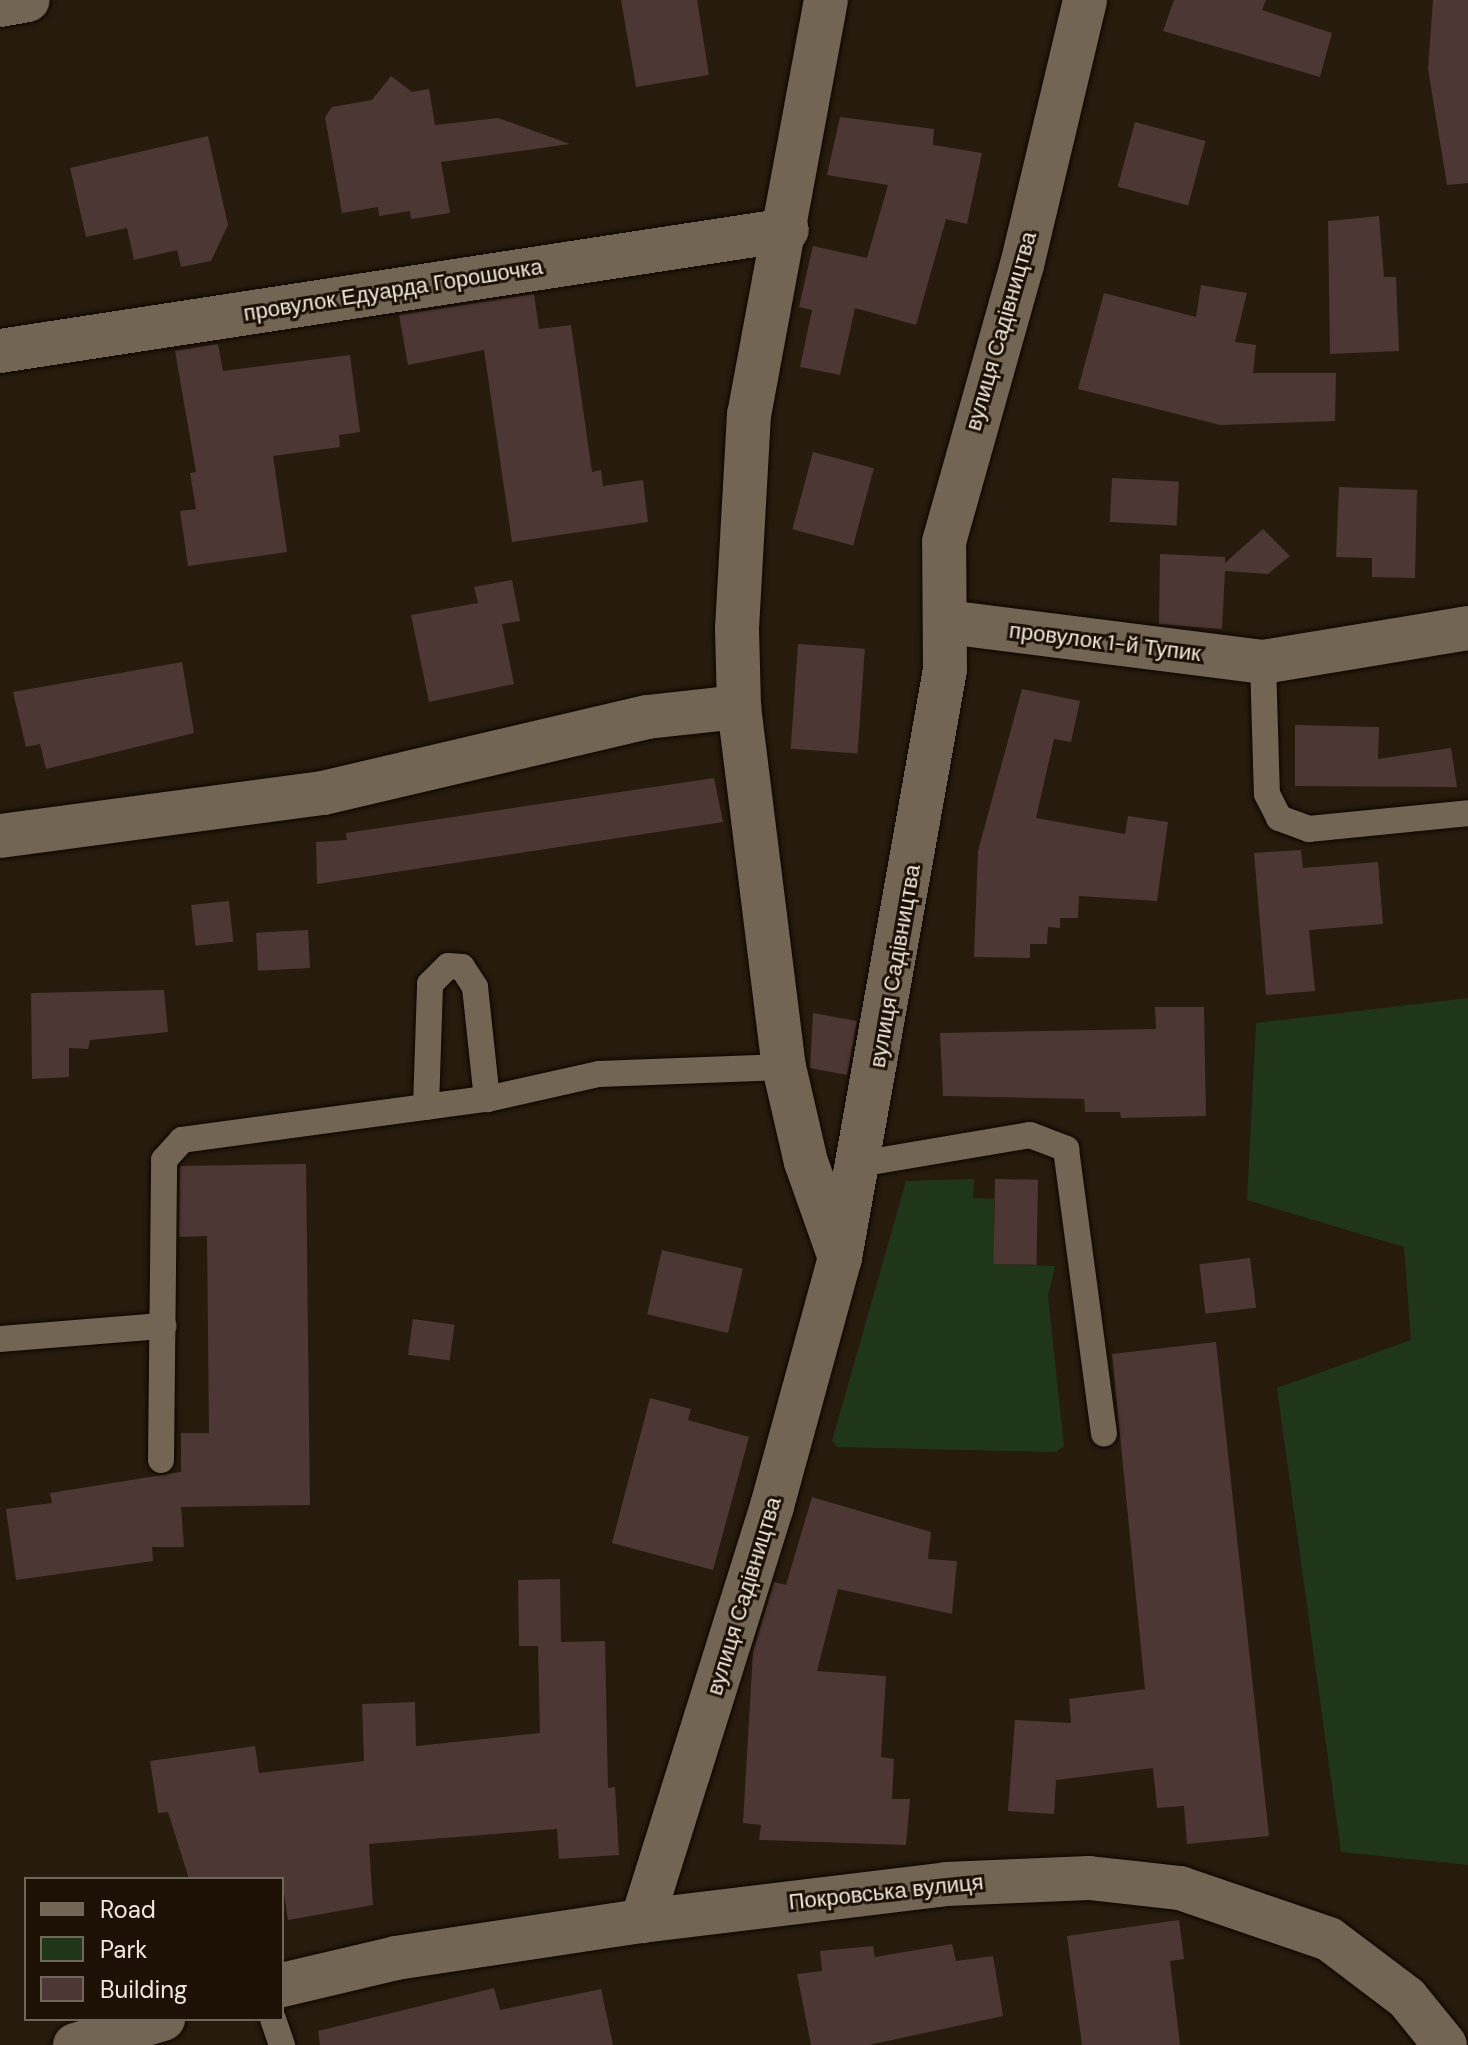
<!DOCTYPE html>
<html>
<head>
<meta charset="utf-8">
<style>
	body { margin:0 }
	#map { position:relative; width:1468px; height:2045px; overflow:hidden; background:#261b0c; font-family:"DM Sans",sans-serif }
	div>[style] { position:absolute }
	.green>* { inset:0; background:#203618 }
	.building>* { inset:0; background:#4c3734; transform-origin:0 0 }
	.roads { filter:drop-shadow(0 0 2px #0e0500) drop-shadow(0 0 2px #0e0500) }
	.service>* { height:26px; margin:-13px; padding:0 13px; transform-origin:13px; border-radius:13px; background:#726554 }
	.minor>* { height:44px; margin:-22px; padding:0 22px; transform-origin:22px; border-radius:22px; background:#726554 }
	span { translate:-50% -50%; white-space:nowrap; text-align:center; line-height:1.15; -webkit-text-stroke:6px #1c1104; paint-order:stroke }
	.street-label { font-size:22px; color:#efe8de }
	.legend { position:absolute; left:24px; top:1877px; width:260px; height:144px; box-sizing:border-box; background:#1c1104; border:2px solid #70675b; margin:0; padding:10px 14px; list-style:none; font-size:24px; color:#efe8de }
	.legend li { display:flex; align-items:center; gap:16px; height:40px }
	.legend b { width:40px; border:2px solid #70675b }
</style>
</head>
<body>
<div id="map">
	<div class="green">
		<i style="clip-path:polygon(1468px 998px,1468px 1865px,1341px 1852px,1277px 1388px,1411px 1340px,1404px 1247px,1247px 1200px,1256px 1023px)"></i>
		<i style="clip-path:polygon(974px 1179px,973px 1198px,994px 1199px,994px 1264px,1055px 1266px,1048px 1296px,1064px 1446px,1056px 1452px,838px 1447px,832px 1441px,906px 1181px)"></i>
	</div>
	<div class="building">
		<i style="clip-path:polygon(621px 0,697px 0,709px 75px,636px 87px)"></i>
		<i style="clip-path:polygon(1174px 0,1266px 0,1262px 10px,1332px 33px,1320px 77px,1163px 31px)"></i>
		<i style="clip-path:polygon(1433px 0,1468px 0,1468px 183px,1447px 185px,1428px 69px)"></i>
		<i style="clip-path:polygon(391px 76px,412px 92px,429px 89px,435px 125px,498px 118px,570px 144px,441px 162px,450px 213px,411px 219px,410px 211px,379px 216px,378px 207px,342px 213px,325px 117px,332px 107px,372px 100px)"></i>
		<i style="clip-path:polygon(840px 117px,934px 129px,933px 145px,982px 153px,967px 224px,946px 219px,916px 325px,855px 308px,840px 375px,800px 367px,812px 310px,799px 307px,813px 246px,867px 258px,888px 185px,827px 175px)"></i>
		<i style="left:1135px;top:122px;width:73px;height:67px;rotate:15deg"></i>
		<i style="clip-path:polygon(208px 136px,228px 225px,211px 261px,181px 267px,177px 250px,134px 260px,127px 228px,86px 237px,70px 168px)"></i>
		<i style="clip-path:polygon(1379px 216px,1384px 277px,1396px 277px,1399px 351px,1330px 354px,1328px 221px)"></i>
		<i style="clip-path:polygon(1201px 285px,1247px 293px,1235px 342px,1256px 345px,1253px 373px,1336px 373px,1335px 421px,1220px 425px,1078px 389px,1104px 293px,1196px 317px)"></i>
		<i style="clip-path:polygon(534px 294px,539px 329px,571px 325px,592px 472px,601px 470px,603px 486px,643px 480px,648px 522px,512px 542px,484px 350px,408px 365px,399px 315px)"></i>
		<i style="clip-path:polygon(218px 344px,223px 371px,350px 355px,360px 432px,339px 435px,340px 447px,273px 456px,287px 552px,188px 566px,180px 511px,196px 509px,190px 473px,196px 472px,175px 351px)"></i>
		<i style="left:813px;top:452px;width:63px;height:80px;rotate:15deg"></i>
		<i style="left:1112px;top:478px;width:67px;height:44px;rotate:3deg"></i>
		<i style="clip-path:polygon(1339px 487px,1417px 490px,1415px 578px,1372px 577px,1372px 558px,1336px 557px)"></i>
		<i style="clip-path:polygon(1263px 529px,1290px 556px,1268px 574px,1225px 571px,1222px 629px,1159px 624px,1160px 554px,1225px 557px,1225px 563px)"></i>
		<i style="clip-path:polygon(512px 580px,520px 621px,502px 624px,514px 684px,429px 702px,411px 615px,478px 603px,474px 587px)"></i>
		<i style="left:798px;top:644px;width:67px;height:105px;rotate:4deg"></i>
		<i style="clip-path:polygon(182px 662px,194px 733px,46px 769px,40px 744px,26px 747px,13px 692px)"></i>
		<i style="clip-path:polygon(1022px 689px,1080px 701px,1071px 742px,1054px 739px,1036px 818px,1125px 834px,1128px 816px,1168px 822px,1157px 901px,1079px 896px,1078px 918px,1060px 918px,1060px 928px,1048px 927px,1047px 944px,1030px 944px,1030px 958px,974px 957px,978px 851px)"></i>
		<i style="clip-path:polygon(1295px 725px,1379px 727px,1378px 759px,1451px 748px,1457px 787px,1295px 786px)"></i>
		<i style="clip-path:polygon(714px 778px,723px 822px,317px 884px,316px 842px,347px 840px,346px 833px)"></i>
		<i style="clip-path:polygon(1301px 850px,1303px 868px,1378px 862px,1383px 924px,1309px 930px,1315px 991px,1266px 995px,1254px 853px)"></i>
		<i style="left:229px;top:901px;width:41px;height:38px;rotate:84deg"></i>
		<i style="left:308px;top:930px;width:38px;height:52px;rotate:87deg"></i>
		<i style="clip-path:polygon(164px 990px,168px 1032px,90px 1040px,88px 1049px,69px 1048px,69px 1077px,32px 1079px,31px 993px)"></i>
		<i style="clip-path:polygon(1155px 1007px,1204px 1007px,1206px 1116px,1121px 1118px,1120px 1112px,1085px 1112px,1084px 1099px,943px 1096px,940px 1033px,1156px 1029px)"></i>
		<i style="clip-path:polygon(813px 1013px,857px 1021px,847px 1075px,810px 1068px)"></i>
		<i style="clip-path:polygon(306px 1164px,310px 1505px,181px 1507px,184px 1547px,152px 1547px,153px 1561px,16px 1580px,6px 1509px,52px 1503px,50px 1493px,181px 1472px,181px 1433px,209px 1433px,207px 1236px,179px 1237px,180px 1166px)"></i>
		<i style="left:995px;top:1179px;width:43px;height:85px;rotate:1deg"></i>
		<i style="left:662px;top:1250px;width:83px;height:66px;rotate:13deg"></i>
		<i style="left:1250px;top:1258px;width:50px;height:51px;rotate:83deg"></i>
		<i style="left:413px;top:1319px;width:42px;height:36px;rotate:8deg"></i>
		<i style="clip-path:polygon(1216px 1342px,1269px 1836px,1187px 1844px,1184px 1806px,1157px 1808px,1153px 1768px,1056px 1780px,1054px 1814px,1008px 1811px,1015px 1720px,1071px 1723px,1069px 1699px,1145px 1689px,1112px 1354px)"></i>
		<i style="clip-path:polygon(650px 1398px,691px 1409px,688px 1420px,749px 1437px,713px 1570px,612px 1543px)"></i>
		<i style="clip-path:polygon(812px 1497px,931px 1532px,928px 1559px,957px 1561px,952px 1614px,838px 1589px,817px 1671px,886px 1676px,881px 1757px,894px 1759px,892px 1799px,910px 1799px,906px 1845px,759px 1840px,761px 1825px,743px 1823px,753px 1652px,774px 1582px,786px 1585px)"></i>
		<i style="clip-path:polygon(560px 1579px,561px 1642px,605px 1641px,608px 1788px,615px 1787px,619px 1855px,559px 1859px,557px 1829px,369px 1844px,373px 1905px,288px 1920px,282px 1879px,189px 1879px,168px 1812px,158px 1813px,150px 1761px,255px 1746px,259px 1773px,364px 1761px,362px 1704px,415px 1702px,416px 1746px,540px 1733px,538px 1646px,519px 1646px,518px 1580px)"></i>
		<i style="clip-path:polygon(1179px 1920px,1184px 1959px,1170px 1961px,1180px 2045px,1082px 2045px,1067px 1936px)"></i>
		<i style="clip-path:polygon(952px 1944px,956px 1961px,993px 1956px,1003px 2016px,869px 2045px,811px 2045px,797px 1974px,822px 1971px,820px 1951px,873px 1946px,875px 1957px)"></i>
		<i style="clip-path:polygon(494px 1988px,500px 2010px,601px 1989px,613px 2045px,320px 2045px,318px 2031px)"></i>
	</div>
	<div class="roads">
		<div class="service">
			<i style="left:1263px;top:662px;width:132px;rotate:88.3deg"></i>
			<i style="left:1267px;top:794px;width:27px;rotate:63deg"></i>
			<i style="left:1279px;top:818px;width:32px;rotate:20deg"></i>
			<i style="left:1309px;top:829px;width:160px;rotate:-5.7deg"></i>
			<i style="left:426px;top:1107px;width:123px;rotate:-88.1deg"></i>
			<i style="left:430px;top:984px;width:25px;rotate:-45deg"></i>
			<i style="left:448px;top:966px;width:14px;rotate:4deg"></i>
			<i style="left:462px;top:967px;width:24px;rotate:57deg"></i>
			<i style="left:475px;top:987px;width:113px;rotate:83.9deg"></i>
			<i style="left:859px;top:1164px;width:173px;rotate:-9.6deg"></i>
			<i style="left:1030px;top:1135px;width:39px;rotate:21deg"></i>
			<i style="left:1066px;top:1149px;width:287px;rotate:82.4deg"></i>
			<i style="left:0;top:1339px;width:164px;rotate:-4.6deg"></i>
			<i style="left:161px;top:1460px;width:300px;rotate:-89.4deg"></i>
			<i style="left:164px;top:1160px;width:27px;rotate:-48deg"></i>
			<i style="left:182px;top:1140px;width:308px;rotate:-7.7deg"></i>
			<i style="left:487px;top:1099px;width:115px;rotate:-12.6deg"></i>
			<i style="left:599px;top:1074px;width:185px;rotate:-2.2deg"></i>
			<i style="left:273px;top:2019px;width:28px;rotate:71deg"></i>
		</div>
		<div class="minor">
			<i style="left:826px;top:0;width:421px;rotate:100.5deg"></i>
			<i style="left:749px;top:414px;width:215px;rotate:93.2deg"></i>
			<i style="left:737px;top:629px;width:78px;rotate:88.5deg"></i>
			<i style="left:739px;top:707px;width:363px;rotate:82.9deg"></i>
			<i style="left:784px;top:1067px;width:98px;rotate:77deg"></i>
			<i style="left:806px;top:1162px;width:102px;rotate:70.5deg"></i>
			<i style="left:0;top:5px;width:28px;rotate:-10deg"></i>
			<i style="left:0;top:351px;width:796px;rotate:-8.74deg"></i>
			<i style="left:947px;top:622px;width:319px;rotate:7.2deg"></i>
			<i style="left:1263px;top:662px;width:208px;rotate:-9.4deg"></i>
			<i style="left:0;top:836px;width:326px;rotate:-7.6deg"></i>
			<i style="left:323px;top:793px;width:333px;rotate:-13.2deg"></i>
			<i style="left:647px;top:717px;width:93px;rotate:-6.2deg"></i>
			<i style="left:642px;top:1921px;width:435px;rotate:-72.6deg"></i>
			<i style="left:772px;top:1506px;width:257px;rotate:-74.7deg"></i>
			<i style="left:840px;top:1258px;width:597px;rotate:-79.88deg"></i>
			<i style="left:945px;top:670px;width:128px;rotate:-90.4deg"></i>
			<i style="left:944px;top:542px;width:288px;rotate:-74.3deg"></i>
			<i style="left:1022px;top:265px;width:272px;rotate:-76.6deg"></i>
			<i style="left:282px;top:1985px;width:117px;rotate:-13.3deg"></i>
			<i style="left:396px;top:1958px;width:249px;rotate:-8.6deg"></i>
			<i style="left:642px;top:1921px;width:306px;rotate:-6.9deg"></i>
			<i style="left:946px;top:1884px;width:143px;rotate:-2.4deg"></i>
			<i style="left:1089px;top:1878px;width:92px;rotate:6.3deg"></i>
			<i style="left:1180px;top:1888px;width:157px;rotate:18.9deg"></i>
			<i style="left:1329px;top:1939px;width:98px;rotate:37.1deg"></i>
			<i style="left:1407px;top:1998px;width:60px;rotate:51deg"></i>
			<i style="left:75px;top:2045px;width:92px;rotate:-16.5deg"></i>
		</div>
	</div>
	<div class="street-label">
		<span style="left:393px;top:290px;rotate:-9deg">провулок Едуарда Горошочка</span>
		<span style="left:1001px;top:331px;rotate:-74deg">вулиця Садівництва</span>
		<span style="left:1105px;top:642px;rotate:7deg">провулок 1-й Тупик</span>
		<span style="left:895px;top:966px;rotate:-80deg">вулиця Садівництва</span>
		<span style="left:744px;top:1596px;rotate:-73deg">вулиця Садівництва</span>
		<span style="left:886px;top:1892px;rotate:-6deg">Покровська вулиця</span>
	</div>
	<ul class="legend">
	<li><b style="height:10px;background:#726554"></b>Road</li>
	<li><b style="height:22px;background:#203618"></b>Park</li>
	<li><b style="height:22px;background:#4c3734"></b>Building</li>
	</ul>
</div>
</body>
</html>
